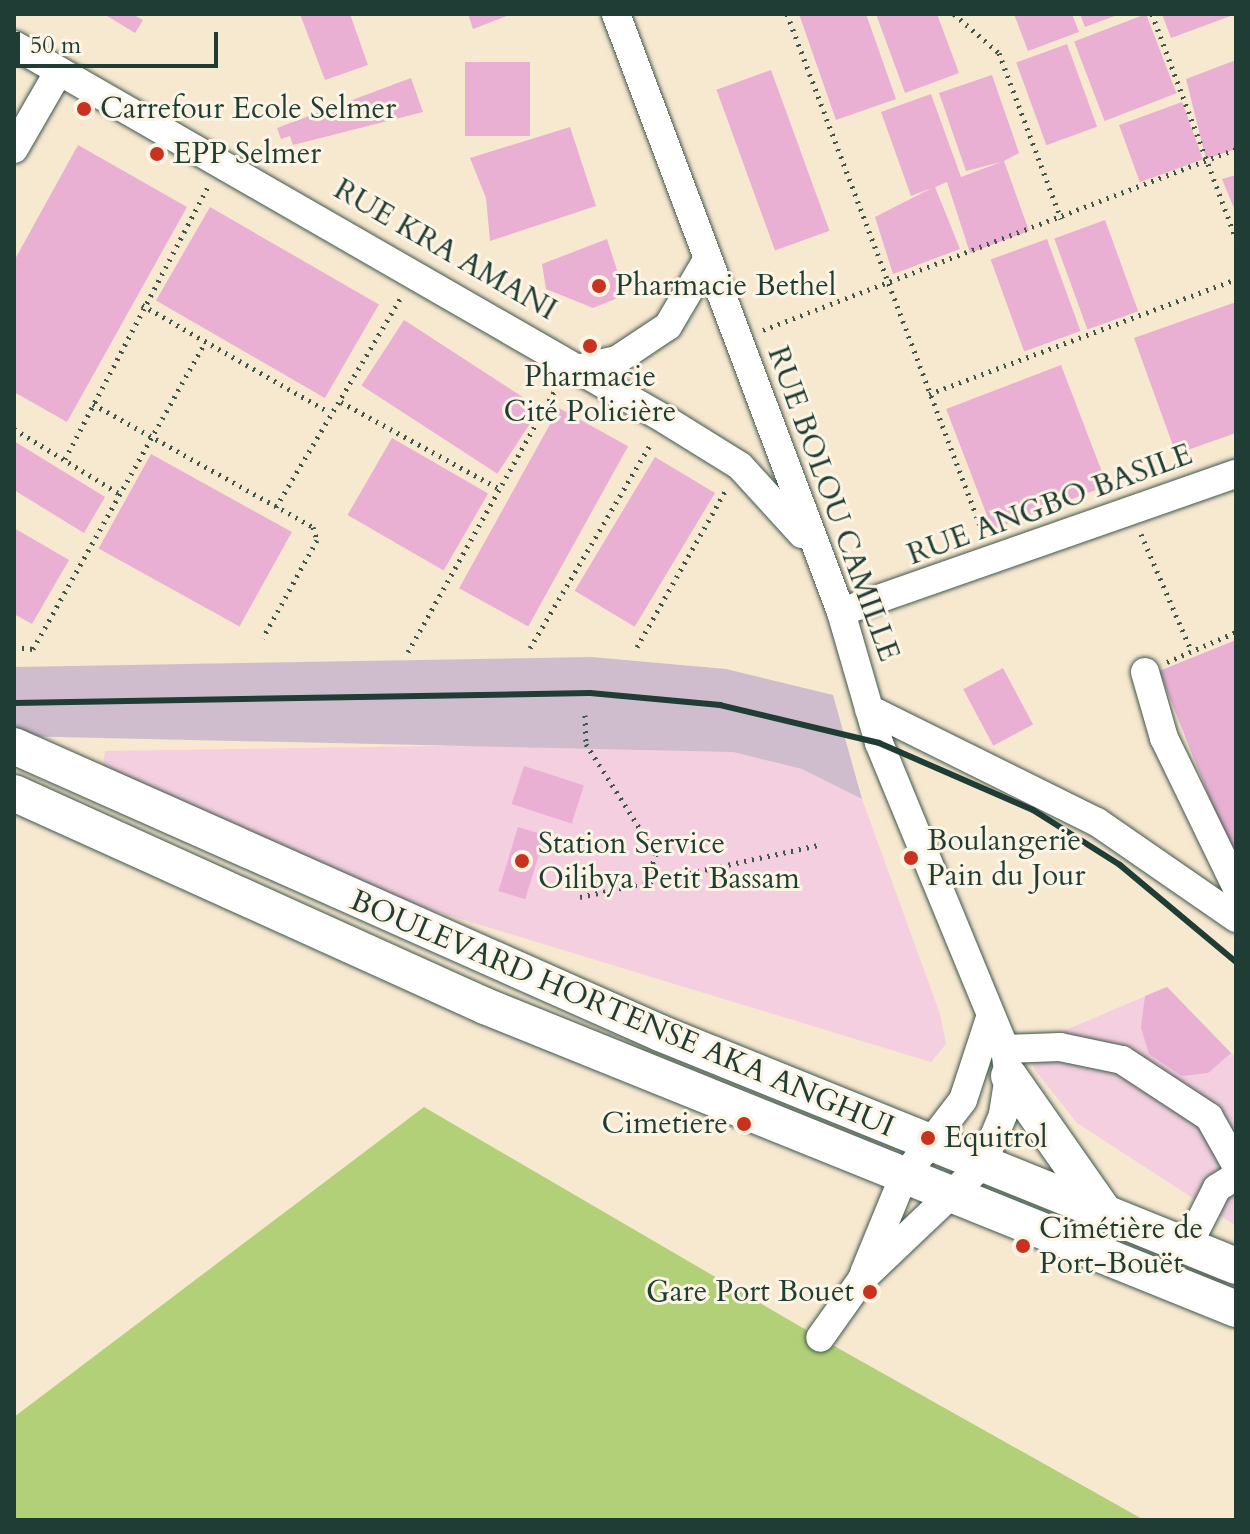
<!DOCTYPE html>
<html>
<head>
<meta charset="utf-8">
<style>
	body { margin:0 }
	#map { position:relative; width:1250px; height:1534px; overflow:hidden; background:#f7e8d0; font-family:Cardo,serif }
	div>[style] { position:absolute }
	.built>* { inset:0; background:#f3cfdf }
	.industrial>* { inset:0; background:#cfbdce }
	.green>* { inset:0; background:#b2d078 }
	.building>* { inset:0; background:#e9b0d3; transform-origin:0 0 }
	.path>* { height:5px; margin-top:-2.5px; transform-origin:0; background:repeating-linear-gradient(90deg,#3f574b 0 2px,transparent 0 8px) }
	.roads { filter:drop-shadow(0 0 2px #3f574b) drop-shadow(0 0 2px #3f574b) }
	.minor>* { height:28px; margin:-14px; padding:0 14px; transform-origin:14px; border-radius:14px; background:#fff }
	.major>* { height:36px; margin:-18px; padding:0 18px; transform-origin:18px; border-radius:18px; background:#fff }
	.rail>* { height:6px; margin:-3px; padding:0 3px; transform-origin:3px; border-radius:3px; background:#1f3d34 }
	.dots>* { width:22px; height:22px; translate:-50% -50%; box-sizing:border-box; border:4px solid #fcf5e5; border-radius:50% }
	span { translate:-50% -50%; white-space:nowrap; text-align:center; line-height:1.15; -webkit-text-stroke:6px #fcf5e5; paint-order:stroke }
	.poi-label { font-size:30px; color:#1f3d34 }
	.left { translate:0 -50%; text-align:left }
	.right { translate:-100% -50%; text-align:right }
	.street-label { font-size:30px; color:#1f3d34 }
	.frame { position:absolute; inset:0; border:16px solid #1f3d34; pointer-events:none }
	.scale { position:absolute; left:16px; top:32px; width:202px; height:36px; box-sizing:border-box; border:4px solid #1f3d34; border-top:0; padding-left:10px; font-size:24px; line-height:28px; white-space:nowrap; color:#1f3d34; -webkit-text-stroke:6px #fcf5e5; paint-order:stroke }
</style>
</head>
<body>
<div id="map">
	<div class="built">
		<i style="clip-path:polygon(586px 744px,733px 752px,802px 769px,862px 799px,940px 1014px,946px 1044px,931px 1062px,257px 857px,100px 784px,105px 751px)"></i>
		<i style="clip-path:polygon(1167px 987px,1236px 1058px,1236px 1226px,1077px 1123px,1035px 1070px,1026px 1047px)"></i>
	</div>
	<div class="industrial">
		<i style="clip-path:polygon(591px 657px,726px 669px,833px 695px,862px 799px,802px 769px,733px 752px,14px 736px,14px 667px)"></i>
	</div>
	<div class="green">
		<i style="clip-path:polygon(424px 1107px,820px 1338px,1144px 1520px,14px 1520px,14px 1417px)"></i>
	</div>
	<div class="building">
		<i style="clip-path:polygon(104px 14px,132px 14px,143px 20px,135px 33px)"></i>
		<i style="clip-path:polygon(300px 14px,350px 14px,368px 65px,325px 80px)"></i>
		<i style="clip-path:polygon(468px 14px,512px 14px,473px 29px)"></i>
		<i style="clip-path:polygon(799px 14px,866px 14px,896px 99px,836px 120px)"></i>
		<i style="clip-path:polygon(876px 14px,937px 14px,959px 73px,905px 93px)"></i>
		<i style="clip-path:polygon(1014px 14px,1072px 14px,1079px 32px,1028px 51px)"></i>
		<i style="clip-path:polygon(1080px 14px,1120px 14px,1085px 27px)"></i>
		<i style="left:1146px;top:14px;width:85px;height:77px;rotate:69deg"></i>
		<i style="clip-path:polygon(1162px 14px,1236px 14px,1171px 38px)"></i>
		<i style="left:1067px;top:44px;width:88px;height:54px;rotate:70deg"></i>
		<i style="clip-path:polygon(1236px 60px,1236px 149px,1206px 159px,1186px 79px)"></i>
		<i style="left:465px;top:62px;width:65px;height:74px"></i>
		<i style="left:771px;top:70px;width:171px;height:58px;rotate:70deg"></i>
		<i style="clip-path:polygon(992px 75px,1019px 153px,1004px 161px,1029px 231px,970px 253px,947px 182px,935px 187px,960px 249px,893px 274px,875px 217px,932px 188px,911px 196px,881px 112px,931px 94px,961px 177px,1001px 162px,966px 171px,939px 93px)"></i>
		<i style="clip-path:polygon(411px 78px,423px 112px,293px 145px,290px 136px,281px 139px,277px 128px)"></i>
		<i style="left:1182px;top:102px;width:61px;height:67px;rotate:70deg"></i>
		<i style="clip-path:polygon(570px 127px,596px 206px,490px 241px,486px 198px,470px 158px)"></i>
		<i style="clip-path:polygon(78px 145px,187px 207px,67px 422px,14px 392px,14px 261px)"></i>
		<i style="clip-path:polygon(1236px 175px,1236px 213px,1222px 179px)"></i>
		<i style="left:210px;top:207px;width:195px;height:108px;rotate:30deg"></i>
		<i style="left:1105px;top:220px;width:97px;height:54px;rotate:70deg"></i>
		<i style="clip-path:polygon(607px 239px,625px 295px,593px 308px,546px 289px,542px 264px)"></i>
		<i style="left:1047px;top:239px;width:98px;height:60px;rotate:70deg"></i>
		<i style="clip-path:polygon(1236px 302px,1236px 433px,1176px 454px,1134px 338px)"></i>
		<i style="left:404px;top:320px;width:162px;height:78px;rotate:33deg"></i>
		<i style="left:1061px;top:365px;width:129px;height:123px;rotate:69deg"></i>
		<i style="left:559px;top:408px;width:79px;height:206px;rotate:29deg"></i>
		<i style="left:392px;top:438px;width:111px;height:89px;rotate:30deg"></i>
		<i style="clip-path:polygon(14px 441px,105px 497px,84px 533px,14px 490px)"></i>
		<i style="left:151px;top:454px;width:161px;height:108px;rotate:29deg"></i>
		<i style="left:655px;top:457px;width:70px;height:156px;rotate:31deg"></i>
		<i style="clip-path:polygon(14px 528px,69px 560px,32px 624px,14px 614px)"></i>
		<i style="clip-path:polygon(1236px 640px,1236px 847px,1230px 849px,1159px 671px)"></i>
		<i style="left:1003px;top:668px;width:64px;height:45px;rotate:62deg"></i>
		<i style="left:524px;top:766px;width:63px;height:40px;rotate:18deg"></i>
		<i style="left:518px;top:827px;width:28px;height:67px;rotate:17deg"></i>
		<i style="clip-path:polygon(1167px 987px,1231px 1053px,1208px 1073px,1182px 1076px,1149px 1054px,1141px 1028px,1145px 996px)"></i>
	</div>
	<div class="path">
		<i style="left:787px;top:14px;width:558px;rotate:69.32deg"></i>
		<i style="left:954px;top:14px;width:60px;rotate:40.9deg"></i>
		<i style="left:999px;top:53px;width:177px;rotate:69.5deg"></i>
		<i style="left:1152px;top:14px;width:240px;rotate:69.5deg"></i>
		<i style="left:142px;top:305px;width:215px;rotate:29.8deg"></i>
		<i style="left:763px;top:330px;width:506px;rotate:-20.94deg"></i>
		<i style="left:929px;top:394px;width:328px;rotate:-20.5deg"></i>
		<i style="left:341px;top:402px;width:179px;rotate:28.7deg"></i>
		<i style="left:93px;top:404px;width:252px;rotate:29.2deg"></i>
		<i style="left:313px;top:527px;width:14px;rotate:73deg"></i>
		<i style="left:317px;top:540px;width:112px;rotate:118.9deg"></i>
		<i style="left:14px;top:429px;width:122px;rotate:31.6deg"></i>
		<i style="left:65px;top:459px;width:307px;rotate:-62.3deg"></i>
		<i style="left:276px;top:507px;width:246px;rotate:-59.2deg"></i>
		<i style="left:1141px;top:534px;width:126px;rotate:66.7deg"></i>
		<i style="left:14px;top:647px;width:19px;rotate:6deg"></i>
		<i style="left:33px;top:649px;width:350px;rotate:-60.7deg"></i>
		<i style="left:637px;top:647px;width:183px;rotate:-60.5deg"></i>
		<i style="left:530px;top:648px;width:239px;rotate:-59.4deg"></i>
		<i style="left:408px;top:652px;width:303px;rotate:-60.7deg"></i>
		<i style="left:1167px;top:662px;width:75px;rotate:-23.5deg"></i>
		<i style="left:585px;top:715px;width:29px;rotate:88deg"></i>
		<i style="left:586px;top:744px;width:130px;rotate:57.5deg"></i>
		<i style="left:656px;top:854px;width:28px;rotate:109deg"></i>
		<i style="left:580px;top:897px;width:244px;rotate:-12.3deg"></i>
	</div>
	<div class="roads">
		<div class="minor">
			<i style="left:616px;top:14px;width:639px;rotate:69.38deg"></i>
			<i style="left:841px;top:612px;width:136px;rotate:73.8deg"></i>
			<i style="left:879px;top:743px;width:331px;rotate:67.6deg"></i>
			<i style="left:1005px;top:1049px;width:27px;rotate:82deg"></i>
			<i style="left:1009px;top:1076px;width:39px;rotate:99deg"></i>
			<i style="left:1003px;top:1115px;width:54px;rotate:112.8deg"></i>
			<i style="left:982px;top:1165px;width:166px;rotate:136.5deg"></i>
			<i style="left:862px;top:1279px;width:72px;rotate:125.4deg"></i>
			<i style="left:14px;top:45px;width:752px;rotate:29.91deg"></i>
			<i style="left:666px;top:420px;width:87px;rotate:31.9deg"></i>
			<i style="left:740px;top:466px;width:92px;rotate:47.6deg"></i>
			<i style="left:14px;top:149px;width:90px;rotate:-60deg"></i>
			<i style="left:582px;top:368px;width:36px;rotate:-13deg"></i>
			<i style="left:617px;top:360px;width:61px;rotate:-33.7deg"></i>
			<i style="left:668px;top:326px;width:77px;rotate:-59.4deg"></i>
			<i style="left:841px;top:612px;width:418px;rotate:-19.3deg"></i>
			<i style="left:1145px;top:672px;width:69px;rotate:73.9deg"></i>
			<i style="left:1164px;top:738px;width:165px;rotate:64.1deg"></i>
			<i style="left:869px;top:709px;width:254px;rotate:26.4deg"></i>
			<i style="left:1097px;top:822px;width:169px;rotate:34.6deg"></i>
			<i style="left:1005px;top:1049px;width:55px;rotate:-2.1deg"></i>
			<i style="left:1060px;top:1047px;width:63px;rotate:11.8deg"></i>
			<i style="left:1122px;top:1060px;width:104px;rotate:33.2deg"></i>
			<i style="left:1209px;top:1117px;width:55px;rotate:60.6deg"></i>
			<i style="left:1187px;top:1247px;width:66px;rotate:-63deg"></i>
			<i style="left:1217px;top:1188px;width:22px;rotate:-32deg"></i>
			<i style="left:864px;top:1273px;width:103px;rotate:-67.7deg"></i>
			<i style="left:903px;top:1178px;width:98px;rotate:-52.4deg"></i>
			<i style="left:963px;top:1100px;width:89px;rotate:-71.8deg"></i>
		</div>
		<div class="major">
			<i style="left:14px;top:746px;width:707px;rotate:23.95deg"></i>
			<i style="left:660px;top:1033px;width:621px;rotate:22.02deg"></i>
			<i style="left:14px;top:793px;width:517px;rotate:24.33deg"></i>
			<i style="left:485px;top:1006px;width:810px;rotate:21.97deg"></i>
			<i style="left:1009px;top:1076px;width:162px;rotate:55deg"></i>
		</div>
	</div>
	<div class="rail">
		<i style="left:14px;top:703px;width:576px;rotate:-0.99deg"></i>
		<i style="left:590px;top:693px;width:131px;rotate:5.3deg"></i>
		<i style="left:720px;top:705px;width:163px;rotate:13.4deg"></i>
		<i style="left:879px;top:743px;width:168px;rotate:23.5deg"></i>
		<i style="left:1033px;top:810px;width:103px;rotate:32.3deg"></i>
		<i style="left:1120px;top:865px;width:151px;rotate:39.9deg"></i>
	</div>
	<div class="dots">
		<i style="left:84px;top:109px;background:#c8321e"></i>
		<i style="left:157px;top:154px;background:#c8321e"></i>
		<i style="left:599px;top:286px;background:#c8321e"></i>
		<i style="left:590px;top:346px;background:#c8321e"></i>
		<i style="left:911px;top:858px;background:#c8321e"></i>
		<i style="left:522px;top:861px;background:#c8321e"></i>
		<i style="left:744px;top:1124px;background:#c8321e"></i>
		<i style="left:928px;top:1138px;background:#c8321e"></i>
		<i style="left:1023px;top:1246px;background:#c8321e"></i>
		<i style="left:870px;top:1292px;background:#c8321e"></i>
	</div>
	<div class="poi-label">
		<span class="left" style="left:100px;top:109px">Carrefour Ecole Selmer</span>
		<span class="left" style="left:173px;top:154px">EPP Selmer</span>
		<span class="left" style="left:615px;top:286px">Pharmacie Bethel</span>
		<span style="left:590px;top:394px">Pharmacie<br>Cité Policière</span>
		<span class="left" style="left:927px;top:858px">Boulangerie<br>Pain du Jour</span>
		<span class="left" style="left:538px;top:861px">Station Service<br>Oilibya Petit Bassam</span>
		<span class="right" style="left:728px;top:1124px">Cimetiere</span>
		<span class="left" style="left:944px;top:1138px">Equitrol</span>
		<span class="left" style="left:1039px;top:1246px">Cimétière de<br>Port-Bouët</span>
		<span class="right" style="left:854px;top:1292px">Gare Port Bouet</span>
	</div>
	<div class="street-label">
		<span style="left:445px;top:250px;rotate:30deg">RUE KRA AMANI</span>
		<span style="left:833px;top:504px;rotate:70deg">RUE BOLOU CAMILLE</span>
		<span style="left:1050px;top:505px;rotate:-20deg">RUE ANGBO BASILE</span>
		<span style="left:622px;top:1014px;rotate:23deg">BOULEVARD HORTENSE AKA ANGHUI</span>
	</div>
	<div class="frame"></div>
	<div class="scale">50 m</div>
</div>
</body>
</html>
